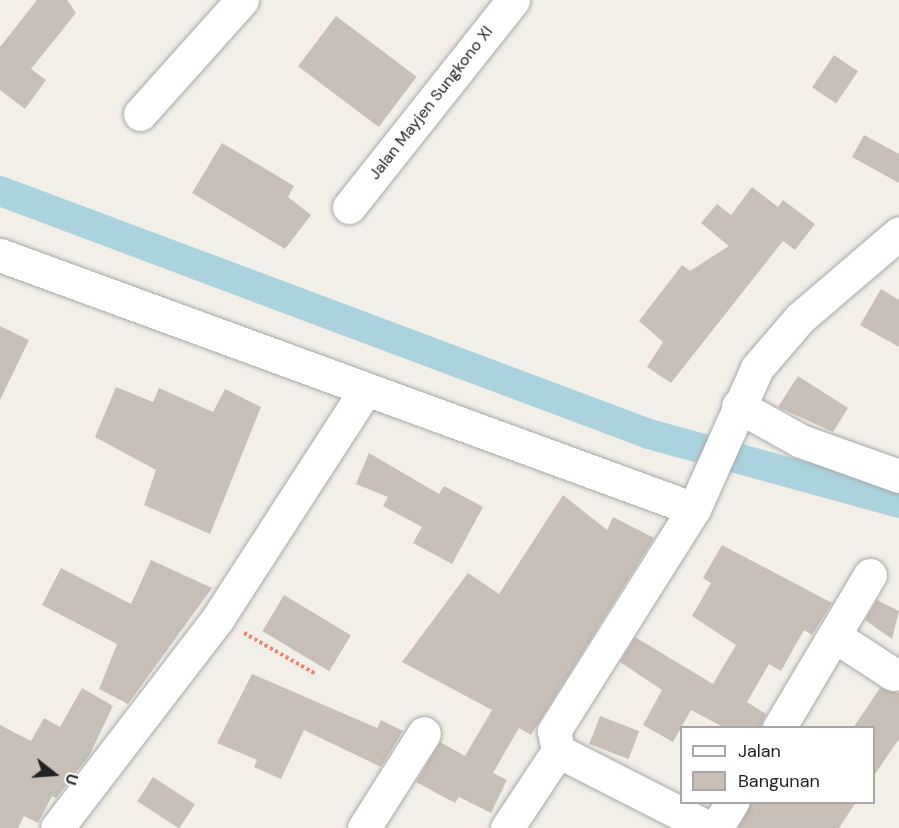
<!DOCTYPE html>
<html>
<head>
<meta charset="utf-8">
<style>
	body { margin:0 }
	#map { position:relative; width:899px; height:828px; overflow:hidden; background:#f2efe9; font-family:"DM Sans",sans-serif }
	div>[style] { position:absolute }
	.canal>* { height:30px; margin:-15px; padding:0 15px; transform-origin:15px; border-radius:15px; background:#aad3df }
	.building>* { inset:0; background:#c7bfb8; transform-origin:0 0 }
	.path>* { height:4px; margin-top:-2px; transform-origin:0; background:repeating-linear-gradient(90deg,#fa8072 0 3px,transparent 0 6px) }
	.roads { filter:drop-shadow(0 0 2px #a9a9a9) drop-shadow(0 0 2px #a9a9a9) }
	.street>* { height:33px; margin:-16.5px; padding:0 16.5px; transform-origin:16.5px; border-radius:16.5px; background:#fff }
	span { translate:-50% -50%; white-space:nowrap; text-align:center; line-height:1.15; -webkit-text-stroke:4.5px #fff; paint-order:stroke }
	.street-label { font-size:16px; color:#222 }
	.legend { position:absolute; left:680px; top:726px; width:195px; height:78px; box-sizing:border-box; background:#fff; border:2px solid #a7a7a7; margin:0; padding:8px 10px; list-style:none; font-size:18px; color:#222 }
	.legend li { display:flex; align-items:center; gap:12px; height:30px }
	.legend b { width:30px; border:2px solid #a7a7a7 }
	.north { position:absolute; left:24px; top:744px; width:60px; height:60px; -webkit-text-stroke:4px #fff; paint-order:stroke; rotate:107deg; font-size:16px; font-weight:700; line-height:24px; text-align:center; color:#222 }
	.north::after { content:''; display:block; margin:auto; width:21px; height:27px; background:#222; clip-path:polygon(50% 0,100% 100%,50% 72%,0 100%) }
</style>
</head>
<body>
<div id="map">
	<div class="canal">
		<i style="left:0;top:191px;width:693px;rotate:20.53deg"></i>
		<i style="left:649px;top:434px;width:259px;rotate:15.4deg"></i>
	</div>
	<div class="building">
		<i style="clip-path:polygon(37px 0,67px 0,76px 13px,31px 69px,46px 80px,25px 109px,0 90px,0 47px)"></i>
		<i style="left:336px;top:16px;width:101px;height:63px;rotate:37deg"></i>
		<i style="left:834px;top:55px;width:29px;height:39px;rotate:34deg"></i>
		<i style="clip-path:polygon(864px 135px,899px 154px,899px 183px,852px 157px)"></i>
		<i style="clip-path:polygon(222px 143px,294px 186px,288px 197px,311px 215px,285px 249px,192px 193px)"></i>
		<i style="clip-path:polygon(752px 187px,778px 207px,783px 200px,815px 224px,795px 250px,783px 241px,671px 383px,647px 367px,663px 342px,639px 321px,682px 265px,690px 271px,729px 246px,701px 223px,717px 204px,731px 215px)"></i>
		<i style="clip-path:polygon(881px 289px,899px 300px,899px 347px,860px 325px)"></i>
		<i style="clip-path:polygon(0 326px,29px 340px,0 400px)"></i>
		<i style="clip-path:polygon(798px 376px,848px 408px,833px 432px,778px 407px)"></i>
		<i style="clip-path:polygon(116px 387px,153px 402px,159px 388px,213px 412px,225px 389px,261px 407px,210px 534px,144px 505px,156px 470px,95px 437px)"></i>
		<i style="clip-path:polygon(369px 453px,439px 494px,444px 486px,483px 507px,452px 564px,413px 543px,422px 527px,383px 506px,388px 497px,356px 484px)"></i>
		<i style="clip-path:polygon(563px 495px,607px 530px,613px 517px,654px 538px,531px 735px,519px 728px,493px 773px,507px 780px,491px 813px,459px 797px,455px 803px,416px 782px,440px 742px,465px 756px,492px 710px,402px 662px,468px 573px,499px 594px)"></i>
		<i style="clip-path:polygon(722px 545px,832px 603px,812px 635px,804px 630px,781px 671px,769px 664px,747px 702px,766px 714px,760px 728px,725px 728px,691px 710px,673px 742px,643px 725px,662px 690px,620px 662px,635px 637px,713px 684px,736px 645px,692px 616px,711px 583px,703px 578px)"></i>
		<i style="clip-path:polygon(151px 560px,212px 588px,128px 704px,99px 689px,117px 644px,42px 605px,61px 568px,131px 604px)"></i>
		<i style="left:284px;top:595px;width:78px;height:42px;rotate:31deg"></i>
		<i style="clip-path:polygon(877px 600px,899px 611px,892px 639px,865px 620px)"></i>
		<i style="clip-path:polygon(252px 674px,377px 728px,381px 720px,403px 731px,381px 767px,304px 730px,281px 779px,254px 767px,257px 760px,217px 743px)"></i>
		<i style="clip-path:polygon(82px 688px,113px 706px,89px 756px,56px 798px,52px 796px,38px 823px,24px 816px,18px 828px,0 828px,0 725px,31px 741px,44px 718px,60px 727px)"></i>
		<i style="clip-path:polygon(880px 688px,899px 693px,899px 739px,873px 777px,873px 728px,853px 728px)"></i>
		<i style="left:600px;top:716px;width:42px;height:30px;rotate:21deg"></i>
		<i style="left:153px;top:777px;width:50px;height:29px;rotate:33deg"></i>
		<i style="clip-path:polygon(751px 802px,856px 802px,839px 828px,738px 828px)"></i>
	</div>
	<div class="path">
		<i style="left:244px;top:633px;width:83px;rotate:29.7deg"></i>
	</div>
	<div class="roads">
		<div class="street">
			<i style="left:140px;top:114px;width:153px;rotate:-48.2deg"></i>
			<i style="left:349px;top:207px;width:264px;rotate:-51.6deg"></i>
			<i style="left:0;top:255px;width:739px;rotate:20.1deg"></i>
			<i style="left:738px;top:406px;width:72px;rotate:29.1deg"></i>
			<i style="left:801px;top:441px;width:104px;rotate:19.7deg"></i>
			<i style="left:836px;top:637px;width:68px;rotate:33deg"></i>
			<i style="left:779px;top:728px;width:178px;rotate:-59.3deg"></i>
			<i style="left:57px;top:828px;width:265px;rotate:-52.5deg"></i>
			<i style="left:218px;top:618px;width:269px;rotate:-57.1deg"></i>
			<i style="left:364px;top:828px;width:112px;rotate:-57.7deg"></i>
			<i style="left:507px;top:828px;width:92px;rotate:-56.5deg"></i>
			<i style="left:709px;top:828px;width:169px;rotate:-153deg"></i>
			<i style="left:558px;top:751px;width:20px;rotate:-101deg"></i>
			<i style="left:554px;top:731px;width:262px;rotate:-57.8deg"></i>
			<i style="left:694px;top:509px;width:154px;rotate:-65.9deg"></i>
			<i style="left:757px;top:368px;width:66px;rotate:-49.3deg"></i>
			<i style="left:800px;top:318px;width:130px;rotate:-40.6deg"></i>
			<i style="left:716px;top:828px;width:31px;rotate:-58deg"></i>
		</div>
	</div>
	<div class="street-label">
		<span style="left:431px;top:103px;rotate:-52deg">Jalan Mayjen Sungkono XI</span>
	</div>
	<ul class="legend">
	<li><b style="height:8px;background:#fff"></b>Jalan</li>
	<li><b style="height:16px;background:#c7bfb8"></b>Bangunan</li>
	</ul>
	<div class="north">U</div>
</div>
</body>
</html>
